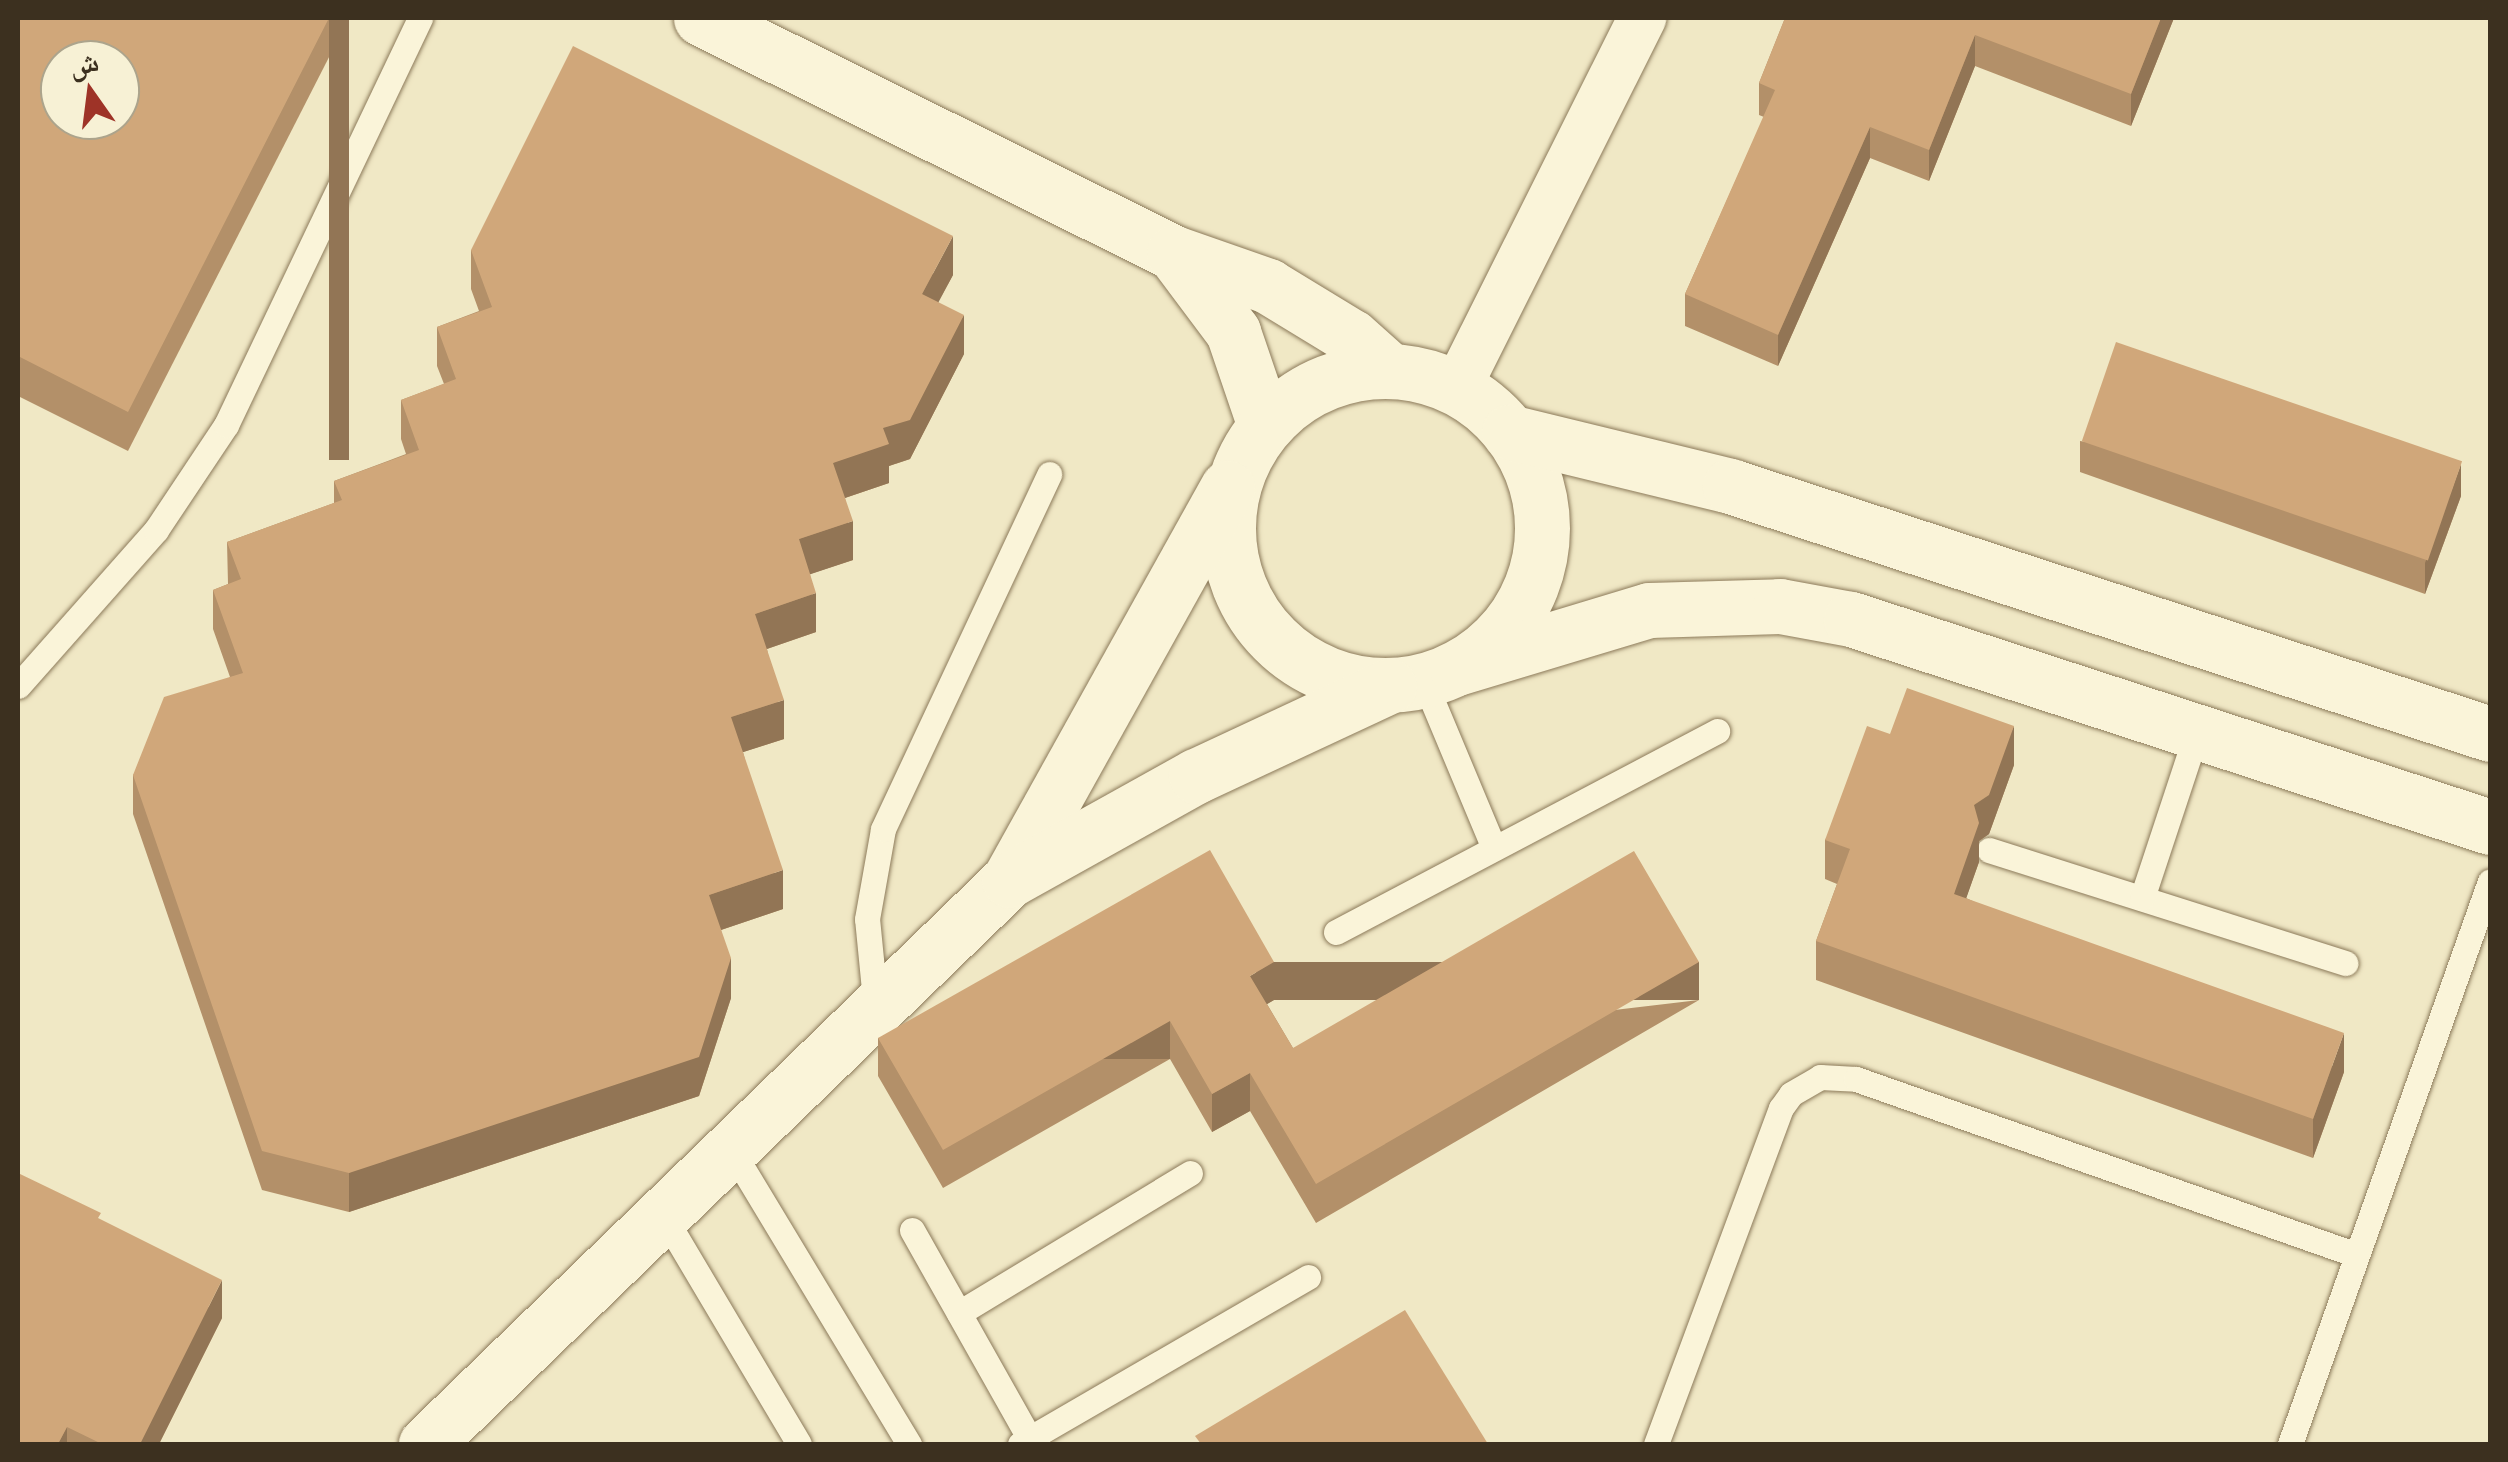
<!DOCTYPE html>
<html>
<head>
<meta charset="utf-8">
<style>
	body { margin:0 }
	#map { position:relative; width:2508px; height:1462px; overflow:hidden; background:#f0e8c5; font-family:"Noto Serif","Noto Naskh Arabic",serif }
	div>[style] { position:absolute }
	.roads { filter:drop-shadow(0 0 2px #8c7a5a) drop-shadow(0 0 2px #8c7a5a) }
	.lane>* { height:25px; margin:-12.5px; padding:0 12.5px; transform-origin:12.5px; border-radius:12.5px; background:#faf4d9 }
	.street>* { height:48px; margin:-24px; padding:0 24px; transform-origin:24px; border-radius:24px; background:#faf4d9 }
	.secondary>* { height:55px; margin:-27.5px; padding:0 27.5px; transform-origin:27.5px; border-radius:27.5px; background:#faf4d9 }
	.secondary>.ring { margin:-27.5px; padding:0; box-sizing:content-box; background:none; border:55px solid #faf4d9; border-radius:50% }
	.wall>* { inset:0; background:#b39069 }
	.shaded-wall>* { inset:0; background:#927555; transform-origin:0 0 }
	.building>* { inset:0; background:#d0a77a; transform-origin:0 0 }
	span { translate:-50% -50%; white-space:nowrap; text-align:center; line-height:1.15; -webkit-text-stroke:9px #f7f1d5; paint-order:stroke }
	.frame { position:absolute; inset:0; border:20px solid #3c301f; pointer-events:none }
	.north { position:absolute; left:40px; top:40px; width:100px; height:100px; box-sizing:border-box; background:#f7f1d5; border:2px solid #aca48c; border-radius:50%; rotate:346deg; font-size:28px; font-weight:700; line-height:40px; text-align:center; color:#3c301f }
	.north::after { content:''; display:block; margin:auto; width:35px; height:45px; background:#9e3327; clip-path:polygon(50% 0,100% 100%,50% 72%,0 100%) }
</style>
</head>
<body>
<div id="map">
	<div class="roads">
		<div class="lane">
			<i style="left:1424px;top:681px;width:181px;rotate:67.3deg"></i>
			<i style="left:18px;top:686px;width:208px;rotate:-48.5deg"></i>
			<i style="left:156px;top:530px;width:126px;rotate:-56.3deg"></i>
			<i style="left:226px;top:425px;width:451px;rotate:-64.5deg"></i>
			<i style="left:1989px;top:850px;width:374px;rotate:17.6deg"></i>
			<i style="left:2142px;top:898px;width:175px;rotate:-71.7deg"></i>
			<i style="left:1336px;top:932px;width:431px;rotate:-27.8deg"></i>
			<i style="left:876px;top:1010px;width:91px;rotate:-95.6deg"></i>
			<i style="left:867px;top:919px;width:91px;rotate:-79.9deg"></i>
			<i style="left:883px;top:829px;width:392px;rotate:-64.9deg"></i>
			<i style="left:731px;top:1149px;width:345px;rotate:58.9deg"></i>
			<i style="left:663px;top:1215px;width:266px;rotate:59.3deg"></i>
			<i style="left:912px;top:1230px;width:240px;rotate:60.6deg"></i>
			<i style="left:959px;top:1313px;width:270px;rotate:-31.2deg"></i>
			<i style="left:1020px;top:1444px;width:333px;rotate:-30.1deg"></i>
			<i style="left:1656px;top:1444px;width:358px;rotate:-69.6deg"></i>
			<i style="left:1781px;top:1108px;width:17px;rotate:-54deg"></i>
			<i style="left:1791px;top:1094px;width:34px;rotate:-30deg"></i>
			<i style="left:1820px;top:1077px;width:36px;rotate:3deg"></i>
			<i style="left:1856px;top:1079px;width:531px;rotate:19.36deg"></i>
			<i style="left:2290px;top:1444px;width:597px;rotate:-70.44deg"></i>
		</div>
		<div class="street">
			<i style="left:1457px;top:388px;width:414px;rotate:-63.4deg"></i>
		</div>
		<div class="secondary">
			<i style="left:701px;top:18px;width:528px;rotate:26.42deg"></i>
			<i style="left:1174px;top:253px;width:100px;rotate:19.3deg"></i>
			<i style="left:1268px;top:286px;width:98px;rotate:31.3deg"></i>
			<i style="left:1352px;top:337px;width:51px;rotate:41.8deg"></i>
			<i style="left:1174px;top:253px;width:99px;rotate:53.2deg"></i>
			<i style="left:1233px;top:332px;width:99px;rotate:71.2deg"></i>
			<i class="ring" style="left:1228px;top:371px;width:259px;height:259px"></i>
			<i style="left:1509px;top:432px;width:228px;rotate:13.7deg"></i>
			<i style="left:1730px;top:486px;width:799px;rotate:18.07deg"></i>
			<i style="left:1457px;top:668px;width:201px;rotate:-16.8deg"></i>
			<i style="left:1649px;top:610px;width:131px;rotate:-1.7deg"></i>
			<i style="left:1780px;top:606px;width:72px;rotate:10.4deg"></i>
			<i style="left:1851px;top:619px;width:672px;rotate:18.03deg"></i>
			<i style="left:1009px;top:880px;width:449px;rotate:-60.9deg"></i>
			<i style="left:426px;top:1444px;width:811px;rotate:-44.05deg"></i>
			<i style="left:1009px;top:880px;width:214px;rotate:-29.1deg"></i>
			<i style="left:1196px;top:776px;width:213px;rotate:-25deg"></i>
		</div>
	</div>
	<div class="wall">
		<i style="clip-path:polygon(18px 18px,349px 18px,128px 451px,18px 396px)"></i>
		<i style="clip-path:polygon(1785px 18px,2174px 18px,2131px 126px,1975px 66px,1929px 181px,1870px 158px,1778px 366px,1685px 326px,1685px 294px,1764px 117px,1759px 115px,1759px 83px)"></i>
		<i style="clip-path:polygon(471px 250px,953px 275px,938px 302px,964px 354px,910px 459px,889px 466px,889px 483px,845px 498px,853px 560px,810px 574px,816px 632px,767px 649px,784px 739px,743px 752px,783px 909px,721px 930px,731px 998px,699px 1096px,349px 1212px,262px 1190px,133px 814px,133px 775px,230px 677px,213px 629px,213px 590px,228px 584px,227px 542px,334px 503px,334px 481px,406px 454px,401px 439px,401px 400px,444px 384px,437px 366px,437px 327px,479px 311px,471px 289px)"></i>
		<i style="clip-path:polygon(2080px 441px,2461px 496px,2425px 594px,2080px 472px)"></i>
		<i style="clip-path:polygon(1890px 734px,2014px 765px,1989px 834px,1979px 841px,1979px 862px,1966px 898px,2344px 1072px,2313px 1158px,1816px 980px,1816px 941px,1837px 884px,1825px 879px,1825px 840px)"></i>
		<i style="clip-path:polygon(1274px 1000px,1267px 1004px,1293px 1048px,1699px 1000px,1316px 1223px,1250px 1111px,1212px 1132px,1170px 1059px,943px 1188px,878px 1076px,878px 1038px)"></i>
		<i style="clip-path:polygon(101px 1220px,222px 1318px,159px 1444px,18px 1444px)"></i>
	</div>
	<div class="shaded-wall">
		<i style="left:329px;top:18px;width:20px;height:442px"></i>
		<i style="clip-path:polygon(2161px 18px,2174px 18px,2131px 126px,2131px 94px)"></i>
		<i style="clip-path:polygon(1975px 35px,1975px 66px,1929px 181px,1929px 150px)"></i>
		<i style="clip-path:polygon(1870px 127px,1870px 158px,1778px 366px,1778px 335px)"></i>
		<i style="clip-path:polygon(953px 236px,953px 275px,922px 333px,922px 294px)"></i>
		<i style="clip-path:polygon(964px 315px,964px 354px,910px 459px,889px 466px,889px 483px,833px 502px,833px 463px,883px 428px)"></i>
		<i style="clip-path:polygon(2461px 464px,2461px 496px,2425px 594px,2425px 563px)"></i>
		<i style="clip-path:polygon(853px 521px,853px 560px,799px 578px,799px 539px)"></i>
		<i style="clip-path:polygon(816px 593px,816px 632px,755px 653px,755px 614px)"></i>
		<i style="clip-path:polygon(784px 700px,784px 739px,731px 756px,731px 717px)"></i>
		<i style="clip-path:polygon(2014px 726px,2014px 765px,1989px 834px,1979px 841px,1979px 862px,1954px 933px,1954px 894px,1974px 805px)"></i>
		<i style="clip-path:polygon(783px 870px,783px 909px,709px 934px,709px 895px)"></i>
		<i style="clip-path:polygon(731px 958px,731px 998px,699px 1096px,349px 1212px,349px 1173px)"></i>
		<i style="clip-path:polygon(1274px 962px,1274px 1000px,1250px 1014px,1250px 976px)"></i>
		<i style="left:1699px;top:962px;width:38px;height:443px;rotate:90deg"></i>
		<i style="left:1170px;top:1021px;width:38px;height:261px;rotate:90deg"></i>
		<i style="clip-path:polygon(2344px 1033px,2344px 1072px,2313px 1158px,2313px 1119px)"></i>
		<i style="clip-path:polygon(1250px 1073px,1250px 1111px,1212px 1132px,1212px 1094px)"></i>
		<i style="clip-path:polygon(222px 1280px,222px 1318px,159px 1444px,140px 1444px)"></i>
		<i style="clip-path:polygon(67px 1427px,67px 1444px,58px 1444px)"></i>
	</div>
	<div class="building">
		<i style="clip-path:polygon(evenodd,18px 18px,329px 18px,128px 412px,18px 356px,18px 18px,60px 60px,120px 60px,120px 120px,60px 120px,60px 60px)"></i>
		<i style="clip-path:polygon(1785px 18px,2161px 18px,2131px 94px,1975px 35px,1929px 150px,1870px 127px,1778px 335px,1685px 294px,1775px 90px,1759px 83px)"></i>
		<i style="clip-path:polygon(573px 46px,953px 236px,922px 294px,964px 315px,910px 420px,883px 428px,889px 444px,833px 463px,853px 521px,799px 539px,816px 593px,755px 614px,784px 700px,731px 717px,783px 870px,709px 895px,731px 958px,699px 1057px,349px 1173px,262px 1151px,133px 775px,164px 697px,243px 673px,213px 590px,241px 579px,227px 542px,342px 500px,334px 481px,419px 450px,401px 400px,456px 379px,437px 327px,492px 307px,471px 250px)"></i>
		<i style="left:2116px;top:342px;width:366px;height:105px;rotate:19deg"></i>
		<i style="clip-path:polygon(1907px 688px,2014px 726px,1989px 795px,1974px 805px,1979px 823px,1954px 894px,2344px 1033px,2313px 1119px,1816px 941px,1850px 849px,1825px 840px,1867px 726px,1890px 734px)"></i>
		<i style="clip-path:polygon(1210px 850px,1274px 962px,1250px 976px,1293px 1048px,1634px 851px,1699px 962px,1316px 1184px,1250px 1073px,1212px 1094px,1170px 1021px,943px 1150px,878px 1038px)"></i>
		<i style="clip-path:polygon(18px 1173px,101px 1213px,98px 1218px,222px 1280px,140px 1444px,102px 1444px,67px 1427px,58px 1444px,18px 1444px)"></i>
		<i style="clip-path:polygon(1405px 1310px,1488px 1444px,1201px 1444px,1195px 1436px)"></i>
	</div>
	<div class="frame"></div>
	<div class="north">ش</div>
</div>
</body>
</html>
